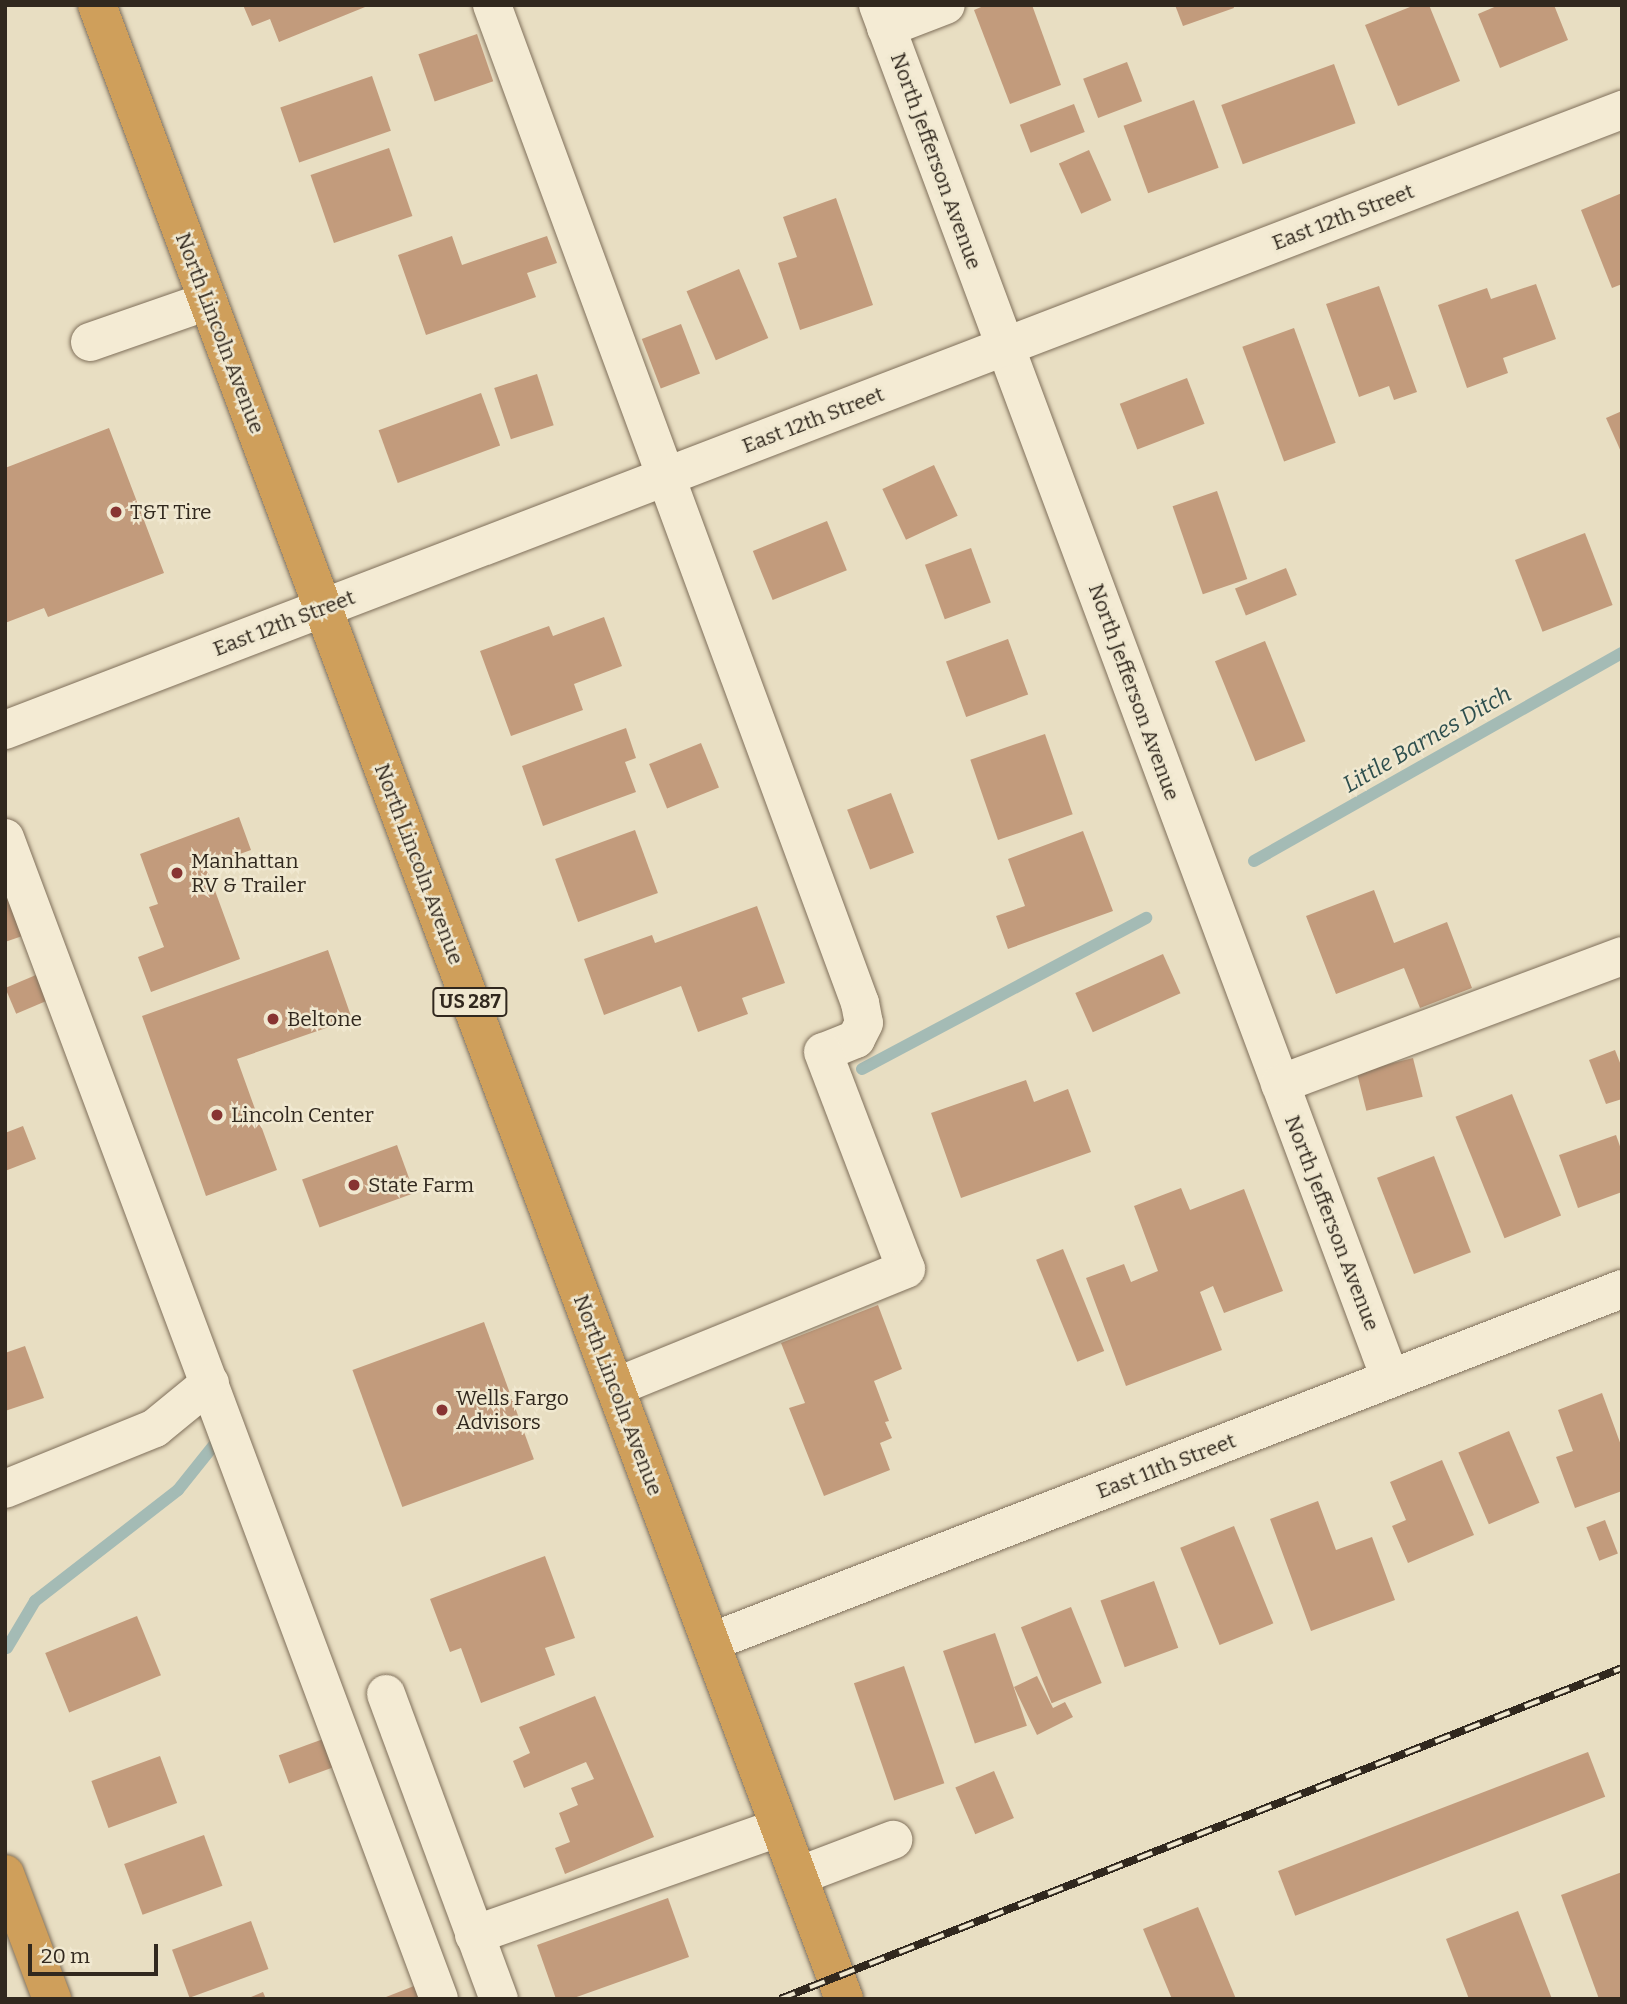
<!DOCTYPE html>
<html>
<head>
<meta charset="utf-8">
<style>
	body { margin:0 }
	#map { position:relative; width:1627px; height:2004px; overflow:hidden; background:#e8dec2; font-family:Bitter,serif }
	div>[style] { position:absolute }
	.stream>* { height:12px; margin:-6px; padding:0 6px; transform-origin:6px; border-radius:6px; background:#a4bbb5 }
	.building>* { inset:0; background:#c29b7c; transform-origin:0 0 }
	.roads { filter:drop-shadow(0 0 2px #80705b) drop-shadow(0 0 2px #80705b) }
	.minor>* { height:38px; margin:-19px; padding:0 19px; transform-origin:19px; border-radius:19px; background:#f4ebd4 }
	.highway>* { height:38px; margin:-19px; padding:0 19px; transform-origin:19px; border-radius:19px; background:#cf9f5b }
	.rail>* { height:8px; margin-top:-4px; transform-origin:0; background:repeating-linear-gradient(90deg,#f0e8d0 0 16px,#31281e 0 32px); box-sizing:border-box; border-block:2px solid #31281e }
	.dots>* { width:19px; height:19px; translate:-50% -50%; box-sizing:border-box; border:4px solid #f0e8d0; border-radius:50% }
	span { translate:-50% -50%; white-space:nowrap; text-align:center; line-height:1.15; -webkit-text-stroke:5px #f0e8d0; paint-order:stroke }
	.shield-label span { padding:2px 5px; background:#f0e8d0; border:2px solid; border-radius:5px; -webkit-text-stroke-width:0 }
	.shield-label { font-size:19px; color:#31281e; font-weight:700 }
	.street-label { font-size:21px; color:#31281e }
	.poi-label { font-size:21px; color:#31281e }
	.left { translate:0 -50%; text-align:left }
	.water-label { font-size:23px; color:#2e4f4e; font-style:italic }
	.frame { position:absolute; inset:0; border:7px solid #31281e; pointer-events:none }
	.scale { position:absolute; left:28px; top:1944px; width:130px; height:32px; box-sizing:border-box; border:4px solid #31281e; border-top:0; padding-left:9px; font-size:21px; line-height:24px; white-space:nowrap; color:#31281e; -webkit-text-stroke:5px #f0e8d0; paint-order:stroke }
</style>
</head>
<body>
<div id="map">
	<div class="stream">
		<i style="left:1254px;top:861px;width:423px;rotate:-29.5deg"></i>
		<i style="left:862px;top:1069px;width:322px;rotate:-28deg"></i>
		<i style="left:7px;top:1648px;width:55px;rotate:-59.2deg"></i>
		<i style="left:35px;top:1601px;width:181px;rotate:-37.8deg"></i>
		<i style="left:178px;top:1490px;width:64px;rotate:-51.3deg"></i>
	</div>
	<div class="building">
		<i style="clip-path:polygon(243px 5px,370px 5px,279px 42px,270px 19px,252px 26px)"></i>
		<i style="clip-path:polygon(986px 5px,1032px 5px,1061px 85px,1010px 104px,974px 10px)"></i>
		<i style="clip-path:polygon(1175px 5px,1233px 5px,1234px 8px,1183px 26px)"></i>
		<i style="clip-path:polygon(1415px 5px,1429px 5px,1460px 81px,1398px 106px,1365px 25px)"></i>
		<i style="clip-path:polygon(1499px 5px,1554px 5px,1568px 40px,1500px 68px,1478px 14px)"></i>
		<i style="left:477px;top:34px;width:50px;height:62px;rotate:71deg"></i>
		<i style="left:1127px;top:62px;width:42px;height:47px;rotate:69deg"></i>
		<i style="left:1334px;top:64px;width:63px;height:120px;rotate:70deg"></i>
		<i style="left:372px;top:76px;width:58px;height:97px;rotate:71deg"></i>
		<i style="left:1194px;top:100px;width:72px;height:75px;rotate:70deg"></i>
		<i style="left:1074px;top:104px;width:30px;height:58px;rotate:69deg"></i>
		<i style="left:389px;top:148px;width:72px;height:83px;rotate:71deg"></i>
		<i style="left:1089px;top:150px;width:55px;height:33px;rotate:66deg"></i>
		<i style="clip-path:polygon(1622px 193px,1622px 284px,1612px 288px,1581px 210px)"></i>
		<i style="clip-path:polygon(836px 198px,873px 305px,800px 330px,778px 263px,797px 257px,783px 217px)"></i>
		<i style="clip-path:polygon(452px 236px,462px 265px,547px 236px,557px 263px,527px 273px,536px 297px,426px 335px,398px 255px)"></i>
		<i style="left:739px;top:269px;width:75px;height:57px;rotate:67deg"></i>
		<i style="clip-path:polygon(1536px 284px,1556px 339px,1503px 358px,1508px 373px,1467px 388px,1438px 305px,1487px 288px,1491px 299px)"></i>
		<i style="clip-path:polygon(1379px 286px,1417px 392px,1394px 400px,1389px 386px,1359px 397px,1326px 304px)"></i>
		<i style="left:681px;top:324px;width:53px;height:42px;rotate:69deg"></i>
		<i style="left:1294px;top:328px;width:122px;height:55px;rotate:70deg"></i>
		<i style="left:537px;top:374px;width:54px;height:45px;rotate:72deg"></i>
		<i style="left:1187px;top:378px;width:49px;height:72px;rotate:69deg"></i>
		<i style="left:481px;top:393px;width:56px;height:109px;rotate:70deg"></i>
		<i style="clip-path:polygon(1622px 411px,1622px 454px,1606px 418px)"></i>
		<i style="clip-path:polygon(109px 428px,164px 573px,48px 617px,44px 608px,5px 623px,5px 468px)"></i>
		<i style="left:934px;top:465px;width:56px;height:57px;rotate:65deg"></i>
		<i style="left:1217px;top:491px;width:93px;height:47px;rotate:71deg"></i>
		<i style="left:827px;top:521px;width:53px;height:80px;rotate:68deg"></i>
		<i style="left:1585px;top:533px;width:77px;height:75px;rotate:69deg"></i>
		<i style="left:971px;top:548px;width:58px;height:49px;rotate:70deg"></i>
		<i style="left:1286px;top:568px;width:29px;height:55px;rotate:68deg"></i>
		<i style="clip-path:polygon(604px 617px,622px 666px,574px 684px,583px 710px,511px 736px,480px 651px,549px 626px,553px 636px)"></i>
		<i style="left:1008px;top:639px;width:59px;height:66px;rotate:70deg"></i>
		<i style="left:1265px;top:641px;width:108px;height:54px;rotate:68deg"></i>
		<i style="clip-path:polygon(626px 728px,636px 758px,625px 762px,636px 792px,543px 826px,522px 766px)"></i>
		<i style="left:1045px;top:734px;width:85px;height:79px;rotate:71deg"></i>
		<i style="left:701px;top:743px;width:48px;height:56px;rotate:68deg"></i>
		<i style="left:891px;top:793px;width:64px;height:47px;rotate:69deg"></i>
		<i style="clip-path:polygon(239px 817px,251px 850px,206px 866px,240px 959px,151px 992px,138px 957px,164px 947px,149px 907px,158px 904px,140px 854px)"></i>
		<i style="left:635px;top:830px;width:67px;height:85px;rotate:70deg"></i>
		<i style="clip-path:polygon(1083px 831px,1113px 911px,1008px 949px,996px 916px,1025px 906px,1008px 859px)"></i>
		<i style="clip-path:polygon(5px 889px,31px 933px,5px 942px)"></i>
		<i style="clip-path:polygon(1374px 890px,1394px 943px,1447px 922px,1472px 988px,1420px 1008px,1404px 968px,1336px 994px,1306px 916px)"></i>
		<i style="clip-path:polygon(757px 906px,785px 983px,742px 998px,748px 1014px,698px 1032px,681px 986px,604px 1015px,584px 959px,652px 935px,655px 943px)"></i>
		<i style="clip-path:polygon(328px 950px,352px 1019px,237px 1059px,277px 1170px,206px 1196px,142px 1016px)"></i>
		<i style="left:1163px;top:954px;width:43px;height:96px;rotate:66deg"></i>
		<i style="left:43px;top:972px;width:28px;height:41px;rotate:67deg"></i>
		<i style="clip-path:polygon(1615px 1050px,1622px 1068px,1622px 1099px,1606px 1104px,1589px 1060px)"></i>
		<i style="left:1413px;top:1058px;width:40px;height:58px;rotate:76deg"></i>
		<i style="clip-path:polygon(1026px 1080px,1034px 1102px,1068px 1089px,1091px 1152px,961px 1198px,931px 1113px)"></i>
		<i style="left:1512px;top:1094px;width:131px;height:61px;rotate:68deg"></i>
		<i style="clip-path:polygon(23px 1126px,36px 1159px,5px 1171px,5px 1133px)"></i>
		<i style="clip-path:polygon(1616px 1135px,1622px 1152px,1622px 1192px,1578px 1208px,1559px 1155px)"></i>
		<i style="left:397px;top:1145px;width:51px;height:101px;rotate:70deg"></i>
		<i style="left:1434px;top:1156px;width:103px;height:61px;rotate:69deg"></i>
		<i style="clip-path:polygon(1181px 1188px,1190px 1210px,1244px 1189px,1283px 1291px,1224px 1313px,1213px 1286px,1200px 1292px,1222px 1350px,1126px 1386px,1086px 1278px,1124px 1264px,1131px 1282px,1158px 1271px,1134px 1206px)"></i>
		<i style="left:1063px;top:1249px;width:110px;height:29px;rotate:68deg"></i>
		<i style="clip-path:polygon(878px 1305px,902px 1369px,874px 1381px,889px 1421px,885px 1422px,892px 1438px,880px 1443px,890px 1470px,824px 1496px,789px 1408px,805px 1403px,781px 1343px)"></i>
		<i style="left:484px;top:1322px;width:146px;height:140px;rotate:70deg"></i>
		<i style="clip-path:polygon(25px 1346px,44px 1398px,5px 1411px,5px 1353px)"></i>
		<i style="clip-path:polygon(1602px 1393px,1622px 1448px,1622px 1491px,1575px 1508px,1556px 1457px,1573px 1451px,1558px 1410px)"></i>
		<i style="left:1509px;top:1431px;width:78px;height:55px;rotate:67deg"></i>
		<i style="clip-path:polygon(1442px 1460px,1474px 1535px,1408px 1563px,1392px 1526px,1406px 1520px,1390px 1482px)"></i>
		<i style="clip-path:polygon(1318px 1501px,1336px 1550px,1372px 1537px,1395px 1600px,1311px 1631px,1270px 1519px)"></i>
		<i style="left:1605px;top:1520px;width:36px;height:20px;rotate:69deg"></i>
		<i style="left:1234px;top:1526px;width:105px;height:58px;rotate:68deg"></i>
		<i style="clip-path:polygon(545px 1556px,575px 1638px,545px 1648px,555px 1675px,481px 1703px,461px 1648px,450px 1652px,430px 1599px)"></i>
		<i style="left:1154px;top:1581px;width:71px;height:57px;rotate:70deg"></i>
		<i style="left:1071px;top:1607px;width:82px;height:54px;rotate:68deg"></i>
		<i style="left:137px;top:1616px;width:64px;height:99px;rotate:68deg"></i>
		<i style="left:995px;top:1633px;width:98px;height:55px;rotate:71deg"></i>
		<i style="left:904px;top:1666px;width:124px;height:53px;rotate:71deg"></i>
		<i style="clip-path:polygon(1037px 1676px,1053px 1708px,1065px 1702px,1073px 1717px,1037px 1735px,1014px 1687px)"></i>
		<i style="clip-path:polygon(595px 1696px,654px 1837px,565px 1874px,555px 1848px,570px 1842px,559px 1813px,578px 1805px,571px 1788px,594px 1779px,586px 1762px,524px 1788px,513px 1761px,530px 1753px,519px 1727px)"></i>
		<i style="left:337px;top:1734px;width:30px;height:62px;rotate:70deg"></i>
		<i style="left:1588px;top:1752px;width:48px;height:332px;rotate:69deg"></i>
		<i style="left:160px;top:1756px;width:50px;height:73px;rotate:70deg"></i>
		<i style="left:994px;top:1771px;width:51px;height:42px;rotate:67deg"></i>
		<i style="left:204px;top:1835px;width:54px;height:85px;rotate:70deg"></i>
		<i style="clip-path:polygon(1622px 1872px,1622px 1999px,1599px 1999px,1561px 1895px)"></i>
		<i style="clip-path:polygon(668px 1898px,689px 1957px,571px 1999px,556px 1999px,537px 1945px)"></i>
		<i style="clip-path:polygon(1198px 1907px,1236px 1999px,1172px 1999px,1143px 1929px)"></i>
		<i style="clip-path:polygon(1518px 1911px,1552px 1999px,1469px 1999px,1446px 1939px)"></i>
		<i style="left:251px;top:1921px;width:51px;height:84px;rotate:70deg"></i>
		<i style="clip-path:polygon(414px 1986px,419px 1999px,381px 1999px)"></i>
		<i style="clip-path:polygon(263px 1992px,266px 1999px,246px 1999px)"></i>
	</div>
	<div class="roads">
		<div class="minor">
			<i style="left:492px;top:5px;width:1064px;rotate:69.76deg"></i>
			<i style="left:860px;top:1003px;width:20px;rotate:79deg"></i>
			<i style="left:864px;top:1023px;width:18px;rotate:117deg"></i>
			<i style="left:856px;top:1039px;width:35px;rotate:158deg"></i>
			<i style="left:823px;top:1052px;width:232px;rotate:69.1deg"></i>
			<i style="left:906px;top:1269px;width:314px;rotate:157.9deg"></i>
			<i style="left:878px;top:5px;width:1465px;rotate:69.55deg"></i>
			<i style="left:886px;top:28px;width:64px;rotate:-21deg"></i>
			<i style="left:90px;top:342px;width:125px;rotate:-19.2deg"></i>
			<i style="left:5px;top:730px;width:1732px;rotate:-20.98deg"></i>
			<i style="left:5px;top:838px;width:1239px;rotate:69.5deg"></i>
			<i style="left:1280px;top:1084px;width:365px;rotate:-20.5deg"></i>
			<i style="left:5px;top:1489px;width:162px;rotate:-22.1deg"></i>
			<i style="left:155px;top:1428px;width:71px;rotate:-39.3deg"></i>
			<i style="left:711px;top:1642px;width:977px;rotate:-21.18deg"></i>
			<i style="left:386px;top:1694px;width:325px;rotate:69.7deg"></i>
			<i style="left:798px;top:1876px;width:102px;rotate:-20.8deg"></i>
			<i style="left:474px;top:1935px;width:324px;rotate:-19.4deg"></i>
		</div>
		<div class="highway">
			<i style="left:97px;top:5px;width:2129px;rotate:69.46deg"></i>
			<i style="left:5px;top:1874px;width:134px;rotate:69.4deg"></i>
		</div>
	</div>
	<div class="rail">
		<i style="left:780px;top:1999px;width:905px;rotate:-21.46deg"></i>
	</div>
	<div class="dots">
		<i style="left:116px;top:512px;background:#873432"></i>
		<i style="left:177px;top:873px;background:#873432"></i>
		<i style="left:273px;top:1019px;background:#873432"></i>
		<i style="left:217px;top:1115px;background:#873432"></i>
		<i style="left:354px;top:1185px;background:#873432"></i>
		<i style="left:442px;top:1410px;background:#873432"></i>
	</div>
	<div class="shield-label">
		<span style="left:470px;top:1002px">US 287</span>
	</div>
	<div class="street-label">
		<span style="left:936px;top:161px;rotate:70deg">North Jefferson Avenue</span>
		<span style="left:1343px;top:217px;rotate:-21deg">East 12th Street</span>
		<span style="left:220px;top:333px;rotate:69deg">North Lincoln Avenue</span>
		<span style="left:813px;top:420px;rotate:-21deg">East 12th Street</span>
		<span style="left:284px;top:623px;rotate:-21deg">East 12th Street</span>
		<span style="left:1134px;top:692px;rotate:70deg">North Jefferson Avenue</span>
		<span style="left:419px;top:864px;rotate:69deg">North Lincoln Avenue</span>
		<span style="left:1332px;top:1223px;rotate:69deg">North Jefferson Avenue</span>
		<span style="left:618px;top:1395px;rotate:69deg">North Lincoln Avenue</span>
		<span style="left:1166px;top:1466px;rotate:-21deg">East 11th Street</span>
	</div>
	<div class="poi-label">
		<span class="left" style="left:130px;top:512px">T&amp;T Tire</span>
		<span class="left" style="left:191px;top:873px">Manhattan<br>RV &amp; Trailer</span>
		<span class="left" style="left:287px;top:1019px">Beltone</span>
		<span class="left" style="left:231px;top:1115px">Lincoln Center</span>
		<span class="left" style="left:368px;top:1185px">State Farm</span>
		<span class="left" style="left:456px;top:1410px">Wells Fargo<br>Advisors</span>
	</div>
	<div class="water-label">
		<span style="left:1427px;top:739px;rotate:-30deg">Little Barnes Ditch</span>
	</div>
	<div class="frame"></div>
	<div class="scale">20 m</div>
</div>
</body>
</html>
